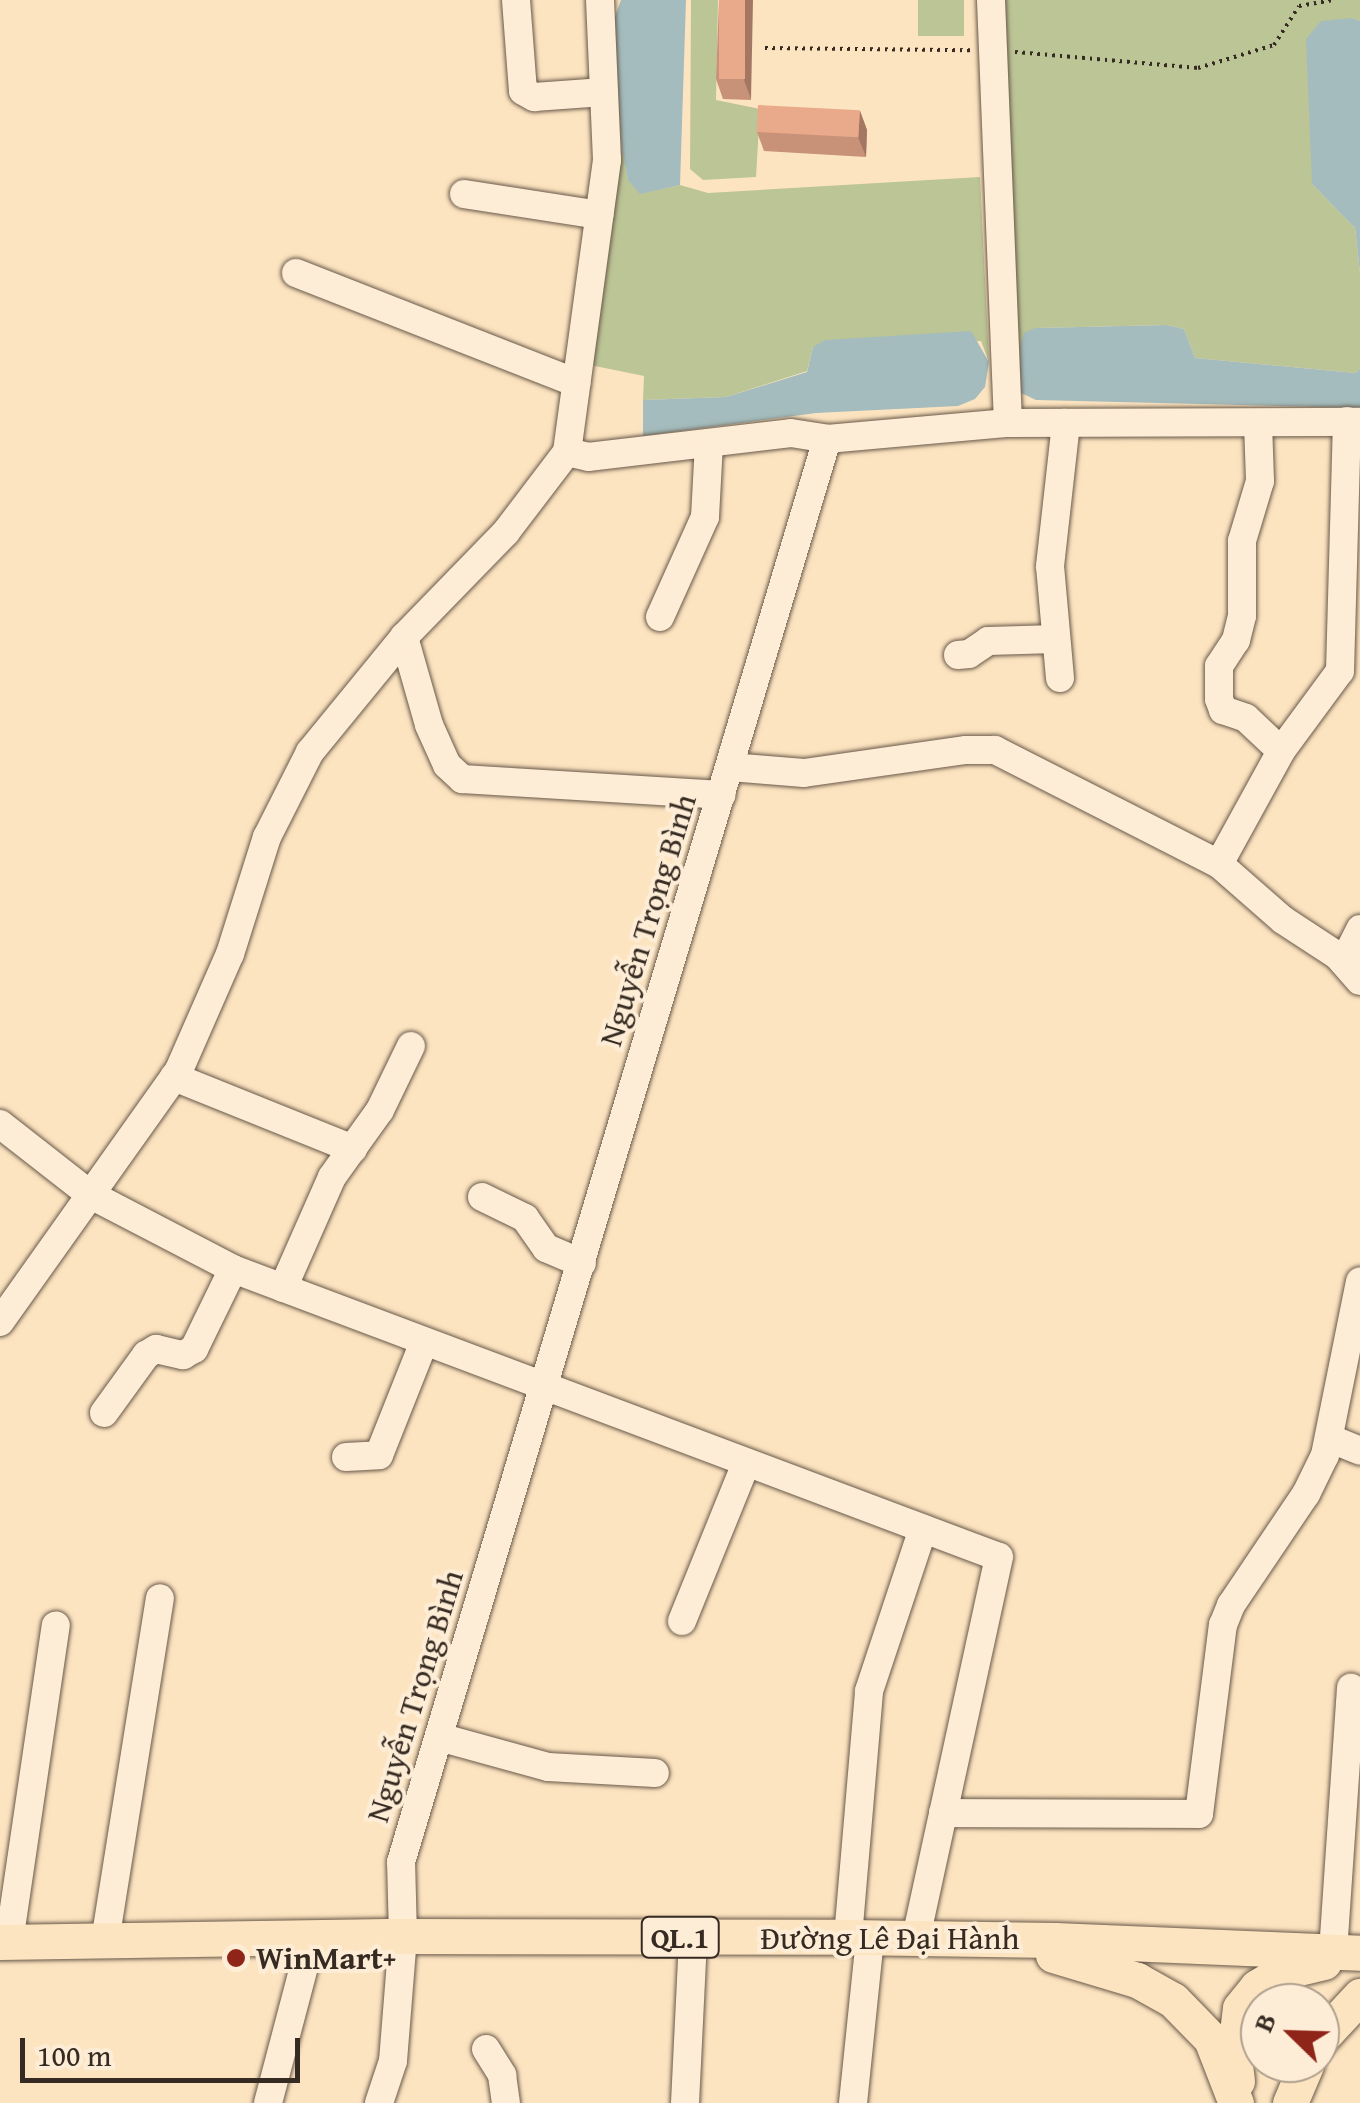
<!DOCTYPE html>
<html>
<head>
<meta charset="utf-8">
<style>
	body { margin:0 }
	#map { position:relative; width:1360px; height:2103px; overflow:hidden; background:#fde4c0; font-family:"Gentium Book Plus",serif }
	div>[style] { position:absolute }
	.green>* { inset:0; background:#bcc595; transform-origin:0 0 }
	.water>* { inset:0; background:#a4bcbd }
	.path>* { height:4px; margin-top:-2px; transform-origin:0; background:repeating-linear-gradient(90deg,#362b22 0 2.5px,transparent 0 7.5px) }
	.roads { filter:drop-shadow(0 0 2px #68594a) drop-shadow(0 0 2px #68594a) }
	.minor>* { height:28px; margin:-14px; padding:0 14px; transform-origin:14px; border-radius:14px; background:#feedd6 }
	.major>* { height:35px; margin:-17.5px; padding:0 17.5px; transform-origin:17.5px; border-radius:17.5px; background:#fde4c0 }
	.wall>* { inset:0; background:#c89278 }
	.shaded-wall>* { inset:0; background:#a37761 }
	.building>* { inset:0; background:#e9aa8b; transform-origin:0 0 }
	.dots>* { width:28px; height:28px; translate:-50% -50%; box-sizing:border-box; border:5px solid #feedd6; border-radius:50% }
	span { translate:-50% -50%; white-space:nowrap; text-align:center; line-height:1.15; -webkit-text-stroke:8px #feedd6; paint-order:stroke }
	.shield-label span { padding:2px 8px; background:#feedd6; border:2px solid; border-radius:8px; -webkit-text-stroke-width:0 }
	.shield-label { font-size:30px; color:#362b22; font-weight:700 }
	.street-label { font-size:32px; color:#362b22 }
	.poi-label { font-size:32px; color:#362b22; font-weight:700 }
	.left { translate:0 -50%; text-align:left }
	.north { position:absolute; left:1240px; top:1983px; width:100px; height:100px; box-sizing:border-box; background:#feedd6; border:2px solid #ae9f8e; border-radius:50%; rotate:293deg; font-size:28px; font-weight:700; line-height:40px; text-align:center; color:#362b22 }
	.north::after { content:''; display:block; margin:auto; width:35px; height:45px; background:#8f2418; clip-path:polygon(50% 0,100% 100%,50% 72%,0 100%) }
	.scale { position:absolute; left:20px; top:2038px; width:280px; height:45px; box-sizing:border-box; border:5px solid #362b22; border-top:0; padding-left:12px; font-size:30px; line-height:35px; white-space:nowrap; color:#362b22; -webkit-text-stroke:8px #feedd6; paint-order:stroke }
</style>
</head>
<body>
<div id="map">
	<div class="green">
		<i style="clip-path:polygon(691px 0,718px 0,716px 100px,760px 109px,756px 177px,703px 180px,690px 169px)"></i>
		<i style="left:918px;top:0;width:46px;height:36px"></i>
		<i style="clip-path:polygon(1005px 0,1360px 0,1360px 21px,1352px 18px,1312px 184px,1355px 228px,1360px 273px,1360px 368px,1356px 373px,1195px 358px,1184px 329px,1167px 325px,1035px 328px,1015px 364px)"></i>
		<i style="clip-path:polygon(621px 144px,628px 179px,640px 193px,680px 185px,708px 193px,980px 177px,989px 362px,981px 341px,813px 347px,807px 371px,726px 397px,643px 400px,644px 376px,590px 365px)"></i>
	</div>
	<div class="water">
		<i style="clip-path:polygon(621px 0,686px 0,680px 185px,640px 194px,628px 180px,621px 144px,613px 22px)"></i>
		<i style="clip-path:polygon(1352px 18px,1360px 21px,1360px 273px,1355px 228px,1312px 184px,1306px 39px,1321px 21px)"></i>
		<i style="clip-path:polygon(1167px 325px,1184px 329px,1195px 358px,1356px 373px,1360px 368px,1360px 408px,1036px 400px,1019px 392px,1015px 364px,1024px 333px,1035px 328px)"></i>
		<i style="clip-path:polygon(971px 331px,989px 362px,985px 387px,975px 399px,958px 406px,816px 413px,643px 436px,643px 400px,726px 397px,807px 372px,813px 347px,825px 340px)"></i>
	</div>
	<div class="path">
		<i style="left:765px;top:48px;width:206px;rotate:0.6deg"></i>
		<i style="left:1015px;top:52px;width:184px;rotate:5deg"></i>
		<i style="left:1198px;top:68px;width:79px;rotate:-16.8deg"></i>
		<i style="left:1274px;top:45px;width:46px;rotate:-57.3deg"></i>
		<i style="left:1299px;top:6px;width:36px;rotate:-10deg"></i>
	</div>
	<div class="roads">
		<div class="minor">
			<i style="left:516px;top:0;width:91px;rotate:85.6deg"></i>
			<i style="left:523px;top:91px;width:13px;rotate:29deg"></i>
			<i style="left:534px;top:97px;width:70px;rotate:-4.1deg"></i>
			<i style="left:991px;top:0;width:423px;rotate:87.7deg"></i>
			<i style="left:464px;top:194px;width:137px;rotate:8.8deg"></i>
			<i style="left:296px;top:273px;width:301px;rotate:21.4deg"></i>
			<i style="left:1258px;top:423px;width:58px;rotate:88deg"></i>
			<i style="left:1260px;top:481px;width:63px;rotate:106.7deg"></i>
			<i style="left:1242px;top:541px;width:75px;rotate:90deg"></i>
			<i style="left:1242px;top:616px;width:25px;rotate:104deg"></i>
			<i style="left:1236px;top:640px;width:31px;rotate:123deg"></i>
			<i style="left:1219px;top:666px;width:33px;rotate:90deg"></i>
			<i style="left:1219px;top:699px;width:12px;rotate:70deg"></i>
			<i style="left:1223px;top:710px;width:24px;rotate:19deg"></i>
			<i style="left:1246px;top:718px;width:48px;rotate:43.3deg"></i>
			<i style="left:567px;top:452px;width:22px;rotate:13deg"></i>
			<i style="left:588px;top:457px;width:204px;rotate:-6.7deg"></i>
			<i style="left:791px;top:433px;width:36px;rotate:9deg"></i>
			<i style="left:660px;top:617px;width:110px;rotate:-65.8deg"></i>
			<i style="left:705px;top:517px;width:74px;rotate:-86.9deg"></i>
			<i style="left:404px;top:637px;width:91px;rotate:74.1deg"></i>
			<i style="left:429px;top:725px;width:44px;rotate:65.8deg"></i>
			<i style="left:447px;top:765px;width:21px;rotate:43deg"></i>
			<i style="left:462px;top:779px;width:260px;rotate:3.5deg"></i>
			<i style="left:958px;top:655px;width:11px;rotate:-5deg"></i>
			<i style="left:969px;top:654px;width:23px;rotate:-34deg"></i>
			<i style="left:988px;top:641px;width:68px;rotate:-1.7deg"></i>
			<i style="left:1060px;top:678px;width:112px;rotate:-95.1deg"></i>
			<i style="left:1050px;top:566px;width:144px;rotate:-83.6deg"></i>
			<i style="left:730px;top:767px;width:74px;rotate:4.6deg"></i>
			<i style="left:804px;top:773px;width:164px;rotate:-8.1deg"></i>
			<i style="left:966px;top:750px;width:29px"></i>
			<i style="left:995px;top:750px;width:251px;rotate:27deg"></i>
			<i style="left:1219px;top:864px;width:85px;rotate:41.2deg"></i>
			<i style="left:1283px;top:920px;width:66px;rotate:33.2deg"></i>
			<i style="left:1338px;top:956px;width:33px;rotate:49deg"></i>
			<i style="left:1219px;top:864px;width:129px;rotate:-61.2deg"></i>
			<i style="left:1281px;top:751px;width:99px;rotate:-53.6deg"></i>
			<i style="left:1340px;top:671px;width:250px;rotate:-88.4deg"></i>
			<i style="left:1344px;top:961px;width:36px;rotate:-63deg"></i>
			<i style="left:174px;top:1077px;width:193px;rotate:21.9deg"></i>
			<i style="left:0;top:1124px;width:115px;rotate:38deg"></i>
			<i style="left:91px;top:1195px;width:160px;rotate:27.5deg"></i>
			<i style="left:233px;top:1269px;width:818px;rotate:20.61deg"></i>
			<i style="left:999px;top:1557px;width:390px;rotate:102.3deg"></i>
			<i style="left:482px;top:1197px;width:48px;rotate:26deg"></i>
			<i style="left:525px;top:1218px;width:37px;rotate:55deg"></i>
			<i style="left:546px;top:1248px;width:39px;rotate:23deg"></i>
			<i style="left:283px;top:1288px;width:121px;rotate:-66.2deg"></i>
			<i style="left:332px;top:1177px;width:82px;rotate:-54.4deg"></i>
			<i style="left:380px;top:1110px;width:71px;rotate:-64.2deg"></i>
			<i style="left:0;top:1322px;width:309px;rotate:-54.6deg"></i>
			<i style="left:179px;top:1070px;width:127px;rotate:-66.3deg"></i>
			<i style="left:230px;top:954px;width:123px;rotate:-72.5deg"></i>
			<i style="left:267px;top:837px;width:95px;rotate:-63.2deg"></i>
			<i style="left:310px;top:752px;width:149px;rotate:-50.7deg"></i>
			<i style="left:404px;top:637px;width:146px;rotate:-45.8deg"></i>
			<i style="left:506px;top:532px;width:101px;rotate:-52.7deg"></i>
			<i style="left:567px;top:452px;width:295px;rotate:-82.2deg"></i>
			<i style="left:607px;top:160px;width:160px;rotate:-92.5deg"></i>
			<i style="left:104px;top:1413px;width:72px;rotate:-54.1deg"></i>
			<i style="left:146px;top:1355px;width:12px;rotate:-31deg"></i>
			<i style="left:156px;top:1349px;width:28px;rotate:13deg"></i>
			<i style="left:183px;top:1355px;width:13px;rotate:-29deg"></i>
			<i style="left:194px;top:1349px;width:89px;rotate:-64deg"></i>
			<i style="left:1331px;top:1439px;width:31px;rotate:22deg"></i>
			<i style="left:346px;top:1457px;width:33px;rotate:-3deg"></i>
			<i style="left:379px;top:1455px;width:122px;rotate:-68.3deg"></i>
			<i style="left:682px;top:1621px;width:170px;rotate:-67.9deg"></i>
			<i style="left:439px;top:1737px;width:113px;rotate:15.4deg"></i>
			<i style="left:548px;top:1767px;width:107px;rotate:3.2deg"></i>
			<i style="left:943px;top:1813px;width:256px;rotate:0.2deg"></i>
			<i style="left:1199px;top:1814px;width:191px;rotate:-82.8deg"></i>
			<i style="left:1223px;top:1625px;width:22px;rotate:-68deg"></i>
			<i style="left:1231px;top:1605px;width:134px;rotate:-56deg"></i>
			<i style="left:1306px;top:1494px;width:43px;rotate:-64deg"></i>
			<i style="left:1325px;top:1455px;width:177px;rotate:-78.6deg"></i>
			<i style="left:848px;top:1937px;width:247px;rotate:-85.1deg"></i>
			<i style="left:869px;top:1691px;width:171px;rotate:-71.6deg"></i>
			<i style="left:105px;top:1941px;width:347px;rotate:-80.9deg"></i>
			<i style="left:9px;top:1942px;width:320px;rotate:-81.6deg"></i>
			<i style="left:1333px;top:1952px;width:265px;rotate:-86.1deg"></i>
			<i style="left:486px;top:2049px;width:31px;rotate:58deg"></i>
			<i style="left:502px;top:2075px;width:28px;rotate:82deg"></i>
			<i style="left:268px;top:2103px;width:172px;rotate:-75.2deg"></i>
			<i style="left:379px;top:2103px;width:44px;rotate:-71.6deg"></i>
			<i style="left:393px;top:2061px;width:125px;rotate:-85.4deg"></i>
			<i style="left:403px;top:1936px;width:74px;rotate:-91.5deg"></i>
			<i style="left:401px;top:1862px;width:1485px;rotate:-73.33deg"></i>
			<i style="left:827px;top:439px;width:182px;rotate:-5.1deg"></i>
			<i style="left:1008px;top:423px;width:352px;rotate:-0.2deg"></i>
			<i style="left:685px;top:2103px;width:166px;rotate:-87.2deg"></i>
			<i style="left:853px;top:2103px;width:166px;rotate:-84.1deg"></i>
		</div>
		<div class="major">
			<i style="left:0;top:1942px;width:403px;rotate:-0.9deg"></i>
			<i style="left:403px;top:1936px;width:445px;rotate:0.1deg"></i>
			<i style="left:848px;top:1937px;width:207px;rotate:0.8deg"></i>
			<i style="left:1055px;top:1940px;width:305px;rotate:2.4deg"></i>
			<i style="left:1053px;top:1955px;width:88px;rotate:16.6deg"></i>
			<i style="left:1137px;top:1980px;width:41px;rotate:29.1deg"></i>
			<i style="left:1173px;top:2000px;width:54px;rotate:45.7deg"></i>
			<i style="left:1211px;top:2039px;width:69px;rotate:68.7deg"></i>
			<i style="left:1320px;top:2039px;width:59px;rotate:-47.1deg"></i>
			<i style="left:1237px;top:2081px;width:25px;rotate:-97deg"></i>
			<i style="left:1234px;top:2056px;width:48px;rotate:-82.9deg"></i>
			<i style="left:1240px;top:2008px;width:27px;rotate:-51deg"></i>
			<i style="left:1257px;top:1987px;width:29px;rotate:-31deg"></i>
			<i style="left:1282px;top:1972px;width:43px;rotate:-13.4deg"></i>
			<i style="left:1290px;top:2103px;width:43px;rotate:-67deg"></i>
		</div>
	</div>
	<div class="wall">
		<i style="clip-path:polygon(719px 0,751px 100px,723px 99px,716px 79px)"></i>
		<i style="clip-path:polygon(860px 111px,867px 130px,866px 157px,764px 151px,757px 132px)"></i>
	</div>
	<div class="shaded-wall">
		<i style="clip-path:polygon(745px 0,753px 0,751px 100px,744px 80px)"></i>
		<i style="clip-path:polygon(860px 111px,867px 130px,866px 157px,858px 137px)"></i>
	</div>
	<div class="building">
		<i style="left:719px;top:0;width:26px;height:79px"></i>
		<i style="left:758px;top:105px;width:102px;height:27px;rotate:3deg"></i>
	</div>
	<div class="dots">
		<i style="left:236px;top:1958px;background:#8f2418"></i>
	</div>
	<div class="shield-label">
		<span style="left:680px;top:1937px">QL.1</span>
	</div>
	<div class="street-label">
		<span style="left:648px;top:920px;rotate:-73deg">Nguyễn Trọng Bình</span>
		<span style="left:415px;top:1696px;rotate:-73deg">Nguyễn Trọng Bình</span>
		<span style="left:890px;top:1938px">Đường Lê Đại Hành</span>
	</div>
	<div class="poi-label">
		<span class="left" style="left:256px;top:1958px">WinMart+</span>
	</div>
	<div class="north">B</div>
	<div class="scale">100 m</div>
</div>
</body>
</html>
